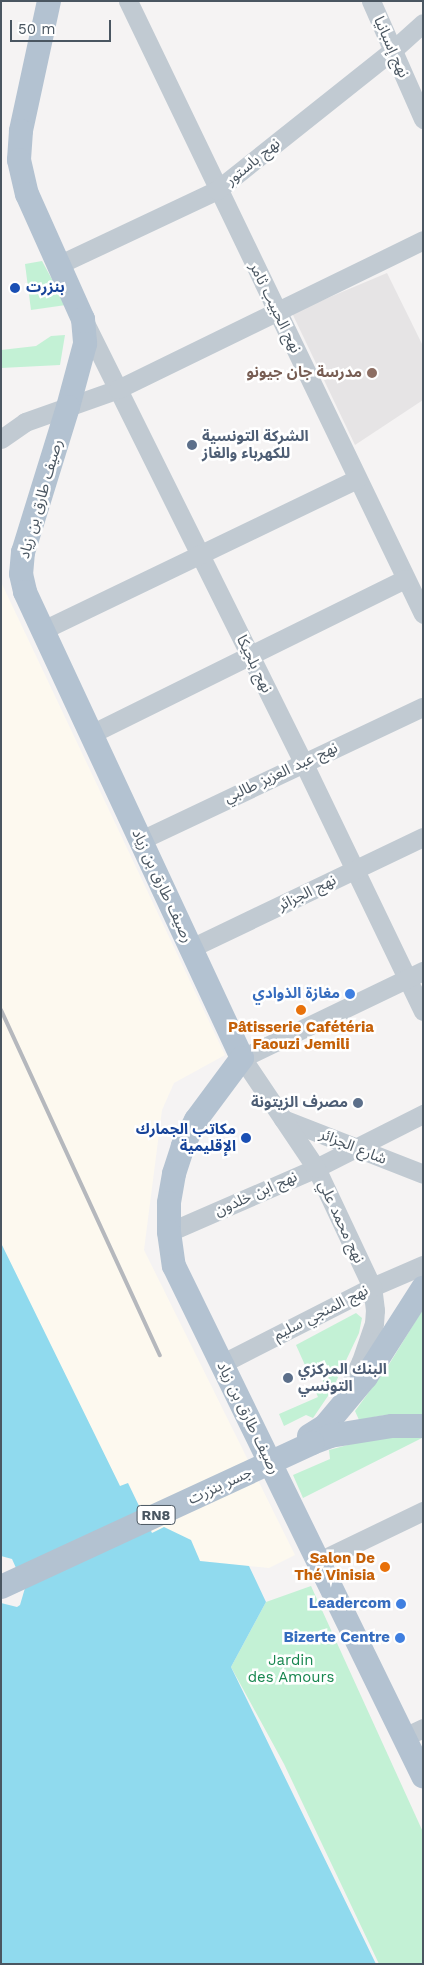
<!DOCTYPE html>
<html>
<head>
<meta charset="utf-8">
<style>
	body { margin:0 }
	#map { position:relative; width:424px; height:1965px; overflow:hidden; background:#f5f3f3; font-family:"Work Sans","Noto Sans Arabic",sans-serif }
	div>[style] { position:absolute }
	.commercial>* { inset:0; background:#fdf9ef }
	.education>* { inset:0; background:#e6e4e5 }
	.green>* { inset:0; background:#c3f1d5 }
	.water>* { inset:0; background:#90daee }
	.minor>* { height:19px; margin:-9.5px; padding:0 9.5px; transform-origin:9.5px; border-radius:9.5px; background:#c1cad2 }
	.major>* { height:24px; margin:-12px; padding:0 12px; transform-origin:12px; border-radius:12px; background:#b3c2d1 }
	.rail>* { height:4px; margin:-2px; padding:0 2px; transform-origin:2px; border-radius:2px; background:#b5b8bd }
	.major-bridge>* { height:24px; margin:-12px; padding:0 12px; transform-origin:12px; border-radius:12px; background:#b3c2d1 }
	.dots>* { width:14px; height:14px; translate:-50% -50%; box-sizing:border-box; border:2px solid #fff; border-radius:50% }
	span { translate:-50% -50%; white-space:nowrap; text-align:center; line-height:1.15; -webkit-text-stroke:5px #fff; paint-order:stroke }
	.shield-label span { padding:1px 4px; background:#fff; border:1px solid; border-radius:4px; -webkit-text-stroke-width:0 }
	.shield-label { font-size:14px; color:#4a5661; font-weight:700 }
	.street-label { font-size:15px; color:#4a5661 }
	.transit-label { font-size:15px; color:#164399; font-weight:700 }
	.left { translate:0 -50%; text-align:left }
	.right { translate:-100% -50%; text-align:right }
	.education-label { font-size:15px; color:#785e54; font-weight:700 }
	.service-label { font-size:15px; color:#4e5e75; font-weight:700 }
	.shop-label { font-size:15px; color:#366cbe; font-weight:700 }
	.food-label { font-size:15px; color:#c56008; font-weight:700 }
	.park-label { font-size:15px; color:#17864f }
	.frame { position:absolute; inset:0; border:2px solid #4a5661; pointer-events:none }
	.scale { position:absolute; left:10px; top:20px; width:101px; height:22px; box-sizing:border-box; border:2px solid #4a5661; border-top:0; padding-left:6px; font-size:15px; line-height:18px; white-space:nowrap; color:#4a5661; -webkit-text-stroke:4px #fff; paint-order:stroke }
</style>
</head>
<body>
<div id="map">
	<div class="commercial">
		<i style="clip-path:polygon(1px 582px,225px 1055px,174px 1083px,162px 1110px,144px 1250px,295px 1555px,269px 1568px,200px 1561px,191px 1540px,153px 1533px,128px 1483px,120px 1487px,1px 1243px)"></i>
	</div>
	<div class="education">
		<i style="clip-path:polygon(387px 273px,423px 346px,423px 400px,355px 445px,292px 313px)"></i>
	</div>
	<div class="green">
		<i style="clip-path:polygon(42px 261px,66px 305px,31px 310px,25px 264px)"></i>
		<i style="clip-path:polygon(65px 335px,60px 365px,1px 368px,1px 350px,36px 346px,51px 336px)"></i>
		<i style="clip-path:polygon(423px 1309px,423px 1415px,385px 1415px,359px 1420px,355px 1411px,388px 1366px)"></i>
		<i style="clip-path:polygon(356px 1313px,362px 1318px,359px 1333px,332px 1390px,313px 1418px,306px 1415px,284px 1426px,279px 1414px,318px 1397px,314px 1388px,324px 1383px,317px 1368px,308px 1372px,296px 1345px)"></i>
		<i style="clip-path:polygon(419px 1433px,422px 1438px,303px 1498px,293px 1475px,330px 1459px,329px 1450px,370px 1439px)"></i>
		<i style="clip-path:polygon(311px 1586px,423px 1832px,423px 1964px,379px 1964px,284px 1764px,231px 1667px,266px 1602px)"></i>
	</div>
	<div class="water">
		<i style="clip-path:polygon(1px 1243px,120px 1486px,128px 1483px,152px 1533px,164px 1527px,191px 1540px,200px 1561px,249px 1566px,266px 1602px,231px 1667px,376px 1964px,1px 1964px,1px 1603px,17px 1607px,20px 1605px,25px 1588px,12px 1559px,1px 1556px)"></i>
	</div>
	<div class="minor">
		<i style="left:128px;top:1px;width:680px;rotate:64.3deg"></i>
		<i style="left:371px;top:1px;width:129px;rotate:66.2deg"></i>
		<i style="left:60px;top:264px;width:174px;rotate:-25.2deg"></i>
		<i style="left:217px;top:190px;width:225px;rotate:-38.5deg"></i>
		<i style="left:393px;top:50px;width:40px;rotate:-42deg"></i>
		<i style="left:86px;top:325px;width:488px;rotate:63.6deg"></i>
		<i style="left:303px;top:762px;width:276px;rotate:64.3deg"></i>
		<i style="left:1px;top:439px;width:29px;rotate:-35deg"></i>
		<i style="left:25px;top:422px;width:99px;rotate:-19.5deg"></i>
		<i style="left:118px;top:389px;width:339px;rotate:-26deg"></i>
		<i style="left:43px;top:630px;width:348px;rotate:-25.7deg"></i>
		<i style="left:91px;top:734px;width:350px;rotate:-26.3deg"></i>
		<i style="left:141px;top:840px;width:312px;rotate:-25.3deg"></i>
		<i style="left:191px;top:948px;width:257px;rotate:-25.6deg"></i>
		<i style="left:283px;top:1119px;width:150px;rotate:21.4deg"></i>
		<i style="left:169px;top:1232px;width:160px;rotate:-23.5deg"></i>
		<i style="left:316px;top:1168px;width:120px;rotate:-26.8deg"></i>
		<i style="left:221px;top:1364px;width:169px;rotate:-27deg"></i>
		<i style="left:372px;top:1287px;width:56px;rotate:-23.3deg"></i>
		<i style="left:347px;top:1391px;width:33px;rotate:-65deg"></i>
		<i style="left:361px;top:1361px;width:39px;rotate:-71deg"></i>
		<i style="left:374px;top:1324px;width:14px;rotate:-86deg"></i>
		<i style="left:375px;top:1310px;width:23px;rotate:-97deg"></i>
		<i style="left:372px;top:1287px;width:132px;rotate:-115.2deg"></i>
		<i style="left:316px;top:1168px;width:133px;rotate:-123.9deg"></i>
		<i style="left:242px;top:1058px;width:201px;rotate:-25.7deg"></i>
		<i style="left:317px;top:1562px;width:118px;rotate:-25.7deg"></i>
		<i style="left:404px;top:1737px;width:21px;rotate:-25deg"></i>
	</div>
	<div class="major">
		<i style="left:49px;top:1px;width:133px;rotate:102.2deg"></i>
		<i style="left:21px;top:131px;width:29px;rotate:94deg"></i>
		<i style="left:19px;top:160px;width:35px;rotate:77deg"></i>
		<i style="left:27px;top:194px;width:137px;rotate:65.9deg"></i>
		<i style="left:83px;top:319px;width:25px;rotate:85deg"></i>
		<i style="left:85px;top:344px;width:65px;rotate:105.1deg"></i>
		<i style="left:68px;top:407px;width:152px;rotate:107.2deg"></i>
		<i style="left:23px;top:552px;width:22px;rotate:95deg"></i>
		<i style="left:21px;top:574px;width:18px;rotate:77deg"></i>
		<i style="left:25px;top:592px;width:514px;rotate:65.03deg"></i>
		<i style="left:242px;top:1058px;width:77px;rotate:126.6deg"></i>
		<i style="left:196px;top:1120px;width:29px;rotate:117deg"></i>
		<i style="left:183px;top:1146px;width:29px;rotate:108deg"></i>
		<i style="left:174px;top:1174px;width:29px;rotate:100deg"></i>
		<i style="left:169px;top:1203px;width:29px;rotate:90deg"></i>
		<i style="left:169px;top:1232px;width:34px;rotate:82deg"></i>
		<i style="left:174px;top:1266px;width:568px;rotate:63.98deg"></i>
		<i style="left:309px;top:1436px;width:19px;rotate:-32deg"></i>
		<i style="left:325px;top:1426px;width:64px;rotate:-50.1deg"></i>
		<i style="left:366px;top:1377px;width:106px;rotate:-57.4deg"></i>
		<i style="left:312px;top:1443px;width:19px;rotate:-21deg"></i>
		<i style="left:330px;top:1436px;width:63px;rotate:-9.2deg"></i>
		<i style="left:392px;top:1426px;width:31px"></i>
	</div>
	<div class="rail">
		<i style="left:1px;top:1010px;width:380px;rotate:65.3deg"></i>
	</div>
	<div class="major-bridge">
		<i style="left:1px;top:1587px;width:343px;rotate:-24.8deg"></i>
	</div>
	<div class="dots">
		<i style="left:15px;top:288px;background:#1a4fb4"></i>
		<i style="left:372px;top:373px;background:#8d6e63"></i>
		<i style="left:192px;top:445px;background:#5c6f8a"></i>
		<i style="left:350px;top:994px;background:#3f7fe0"></i>
		<i style="left:301px;top:1010px;background:#e8710a"></i>
		<i style="left:358px;top:1103px;background:#5c6f8a"></i>
		<i style="left:246px;top:1138px;background:#1a4fb4"></i>
		<i style="left:288px;top:1378px;background:#5c6f8a"></i>
		<i style="left:385px;top:1567px;background:#e8710a"></i>
		<i style="left:401px;top:1604px;background:#3f7fe0"></i>
		<i style="left:400px;top:1638px;background:#3f7fe0"></i>
	</div>
	<div class="shield-label">
		<span style="left:156px;top:1515px">RN8</span>
	</div>
	<div class="street-label">
		<span style="left:391px;top:47px;rotate:66deg">نهج إسبانيا</span>
		<span style="left:253px;top:162px;rotate:-39deg">نهج باستور</span>
		<span style="left:275px;top:308px;rotate:64deg">نهج الحبيب ثامر</span>
		<span style="left:41px;top:499px;rotate:-74deg">رصيف طارق بن زياد</span>
		<span style="left:254px;top:664px;rotate:64deg">نهج بلجيكا</span>
		<span style="left:281px;top:773px;rotate:-25deg">نهج عبد العزيز طالبي</span>
		<span style="left:162px;top:886px;rotate:65deg">رصيف طارق بن زياد</span>
		<span style="left:307px;top:893px;rotate:-26deg">نهج الجزائر</span>
		<span style="left:353px;top:1147px;rotate:22deg">شارع الجزائر</span>
		<span style="left:256px;top:1194px;rotate:-24deg">نهج ابن خلدون</span>
		<span style="left:341px;top:1222px;rotate:65deg">نهج محمد علي</span>
		<span style="left:321px;top:1313px;rotate:-27deg">نهج المنجي سليم</span>
		<span style="left:248px;top:1418px;rotate:64deg">رصيف طارق بن زياد</span>
		<span style="left:220px;top:1486px;rotate:-25deg">جسر بنزرت</span>
	</div>
	<div class="transit-label">
		<span class="left" style="left:26px;top:288px">بنزرت</span>
		<span class="right" style="left:236px;top:1138px">مكاتب الجمارك<br>الإقليمية</span>
	</div>
	<div class="education-label">
		<span class="right" style="left:362px;top:373px">مدرسة جان جيونو</span>
	</div>
	<div class="service-label">
		<span class="left" style="left:202px;top:445px">الشركة التونسية<br>للكهرباء والغاز</span>
		<span class="right" style="left:348px;top:1103px">مصرف الزيتونة</span>
		<span class="left" style="left:298px;top:1378px">البنك المركزي<br>التونسي</span>
	</div>
	<div class="shop-label">
		<span class="right" style="left:340px;top:994px">مغازة الذوادي</span>
		<span class="right" style="left:391px;top:1604px">Leadercom</span>
		<span class="right" style="left:390px;top:1638px">Bizerte Centre</span>
	</div>
	<div class="food-label">
		<span style="left:301px;top:1036px">Pâtisserie Cafétéria<br>Faouzi Jemili</span>
		<span class="right" style="left:375px;top:1567px">Salon De<br>Thé Vinisia</span>
	</div>
	<div class="park-label">
		<span style="left:291px;top:1669px">Jardin<br>des Amours</span>
	</div>
	<div class="frame"></div>
	<div class="scale">50 m</div>
</div>
</body>
</html>
